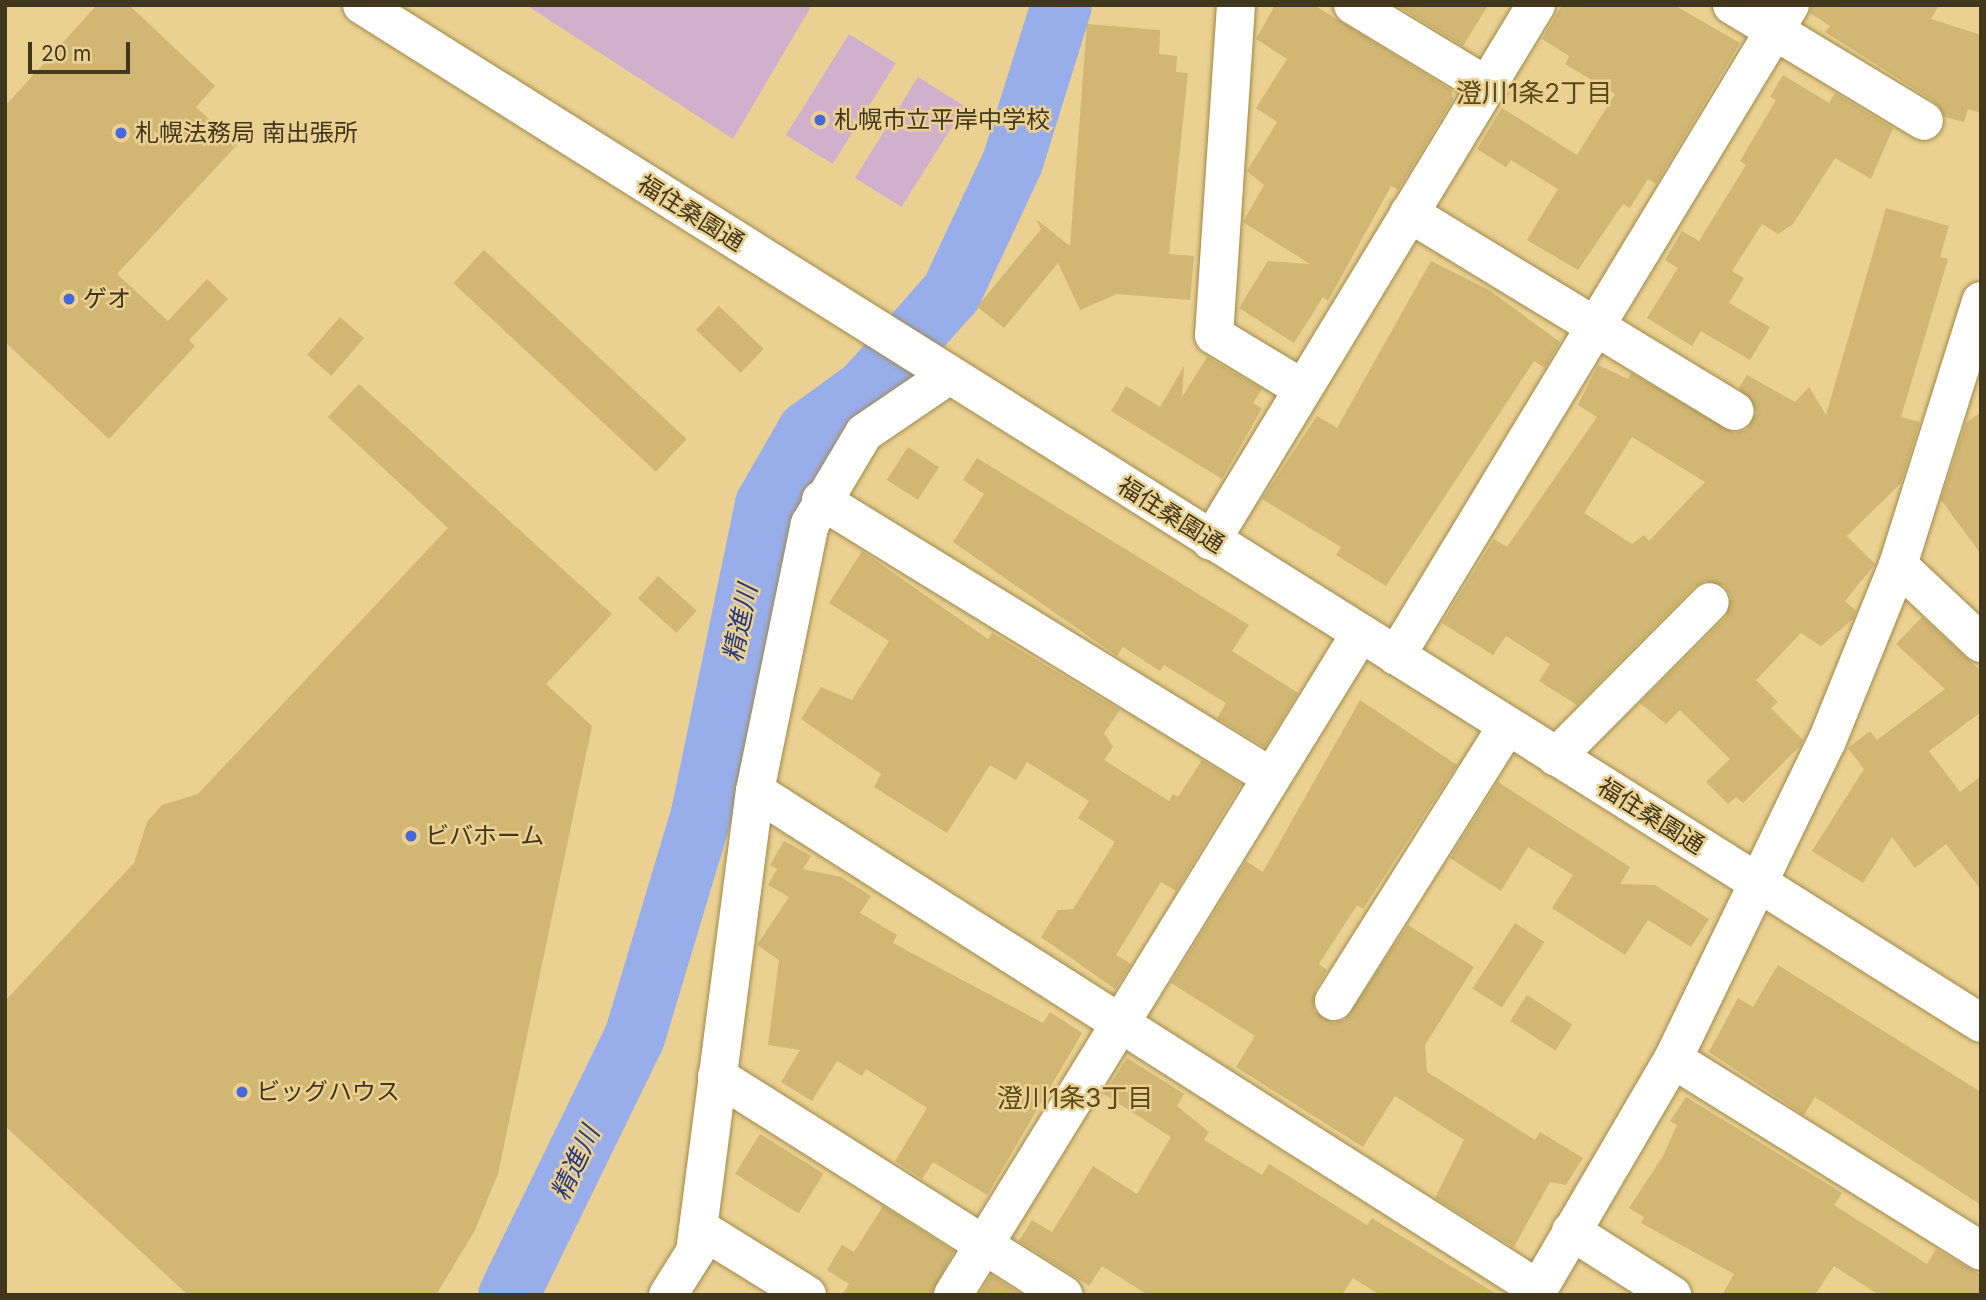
<!DOCTYPE html>
<html>
<head>
<meta charset="utf-8">
<style>
	body { margin:0 }
	#map { position:relative; width:1986px; height:1300px; overflow:hidden; background:#ead191; font-family:Inter,"Noto Sans JP",sans-serif }
	div>[style] { position:absolute }
	.green>* { inset:0; background:#d1b0ce; transform-origin:0 0 }
	.river>* { height:61px; margin:-30.5px; padding:0 30.5px; transform-origin:30.5px; border-radius:30.5px; background:#98aeea }
	.building>* { inset:0; background:#d1b674; transform-origin:0 0 }
	.roads { filter:drop-shadow(0 0 2px #a1884a) drop-shadow(0 0 2px #a1884a) }
	.minor>* { height:38px; margin:-19px; padding:0 19px; transform-origin:19px; border-radius:19px; background:#fff }
	.dots>* { width:19px; height:19px; translate:-50% -50%; box-sizing:border-box; border:4px solid #ead191; border-radius:50% }
	span { translate:-50% -50%; white-space:nowrap; text-align:center; line-height:1.15; -webkit-text-stroke:5px #ead191; paint-order:stroke }
	.poi-label { font-size:24px; color:#41371c }
	.left { translate:0 -50%; text-align:left }
	.street-label { font-size:24px; color:#41371c }
	.neighbourhood-label { font-size:26px; color:#5b4919 }
	.water-label { font-size:26px; color:#273a80; font-style:italic }
	.frame { position:absolute; inset:0; border:7px solid #41371c; pointer-events:none }
	.scale { position:absolute; left:28px; top:42px; width:102px; height:32px; box-sizing:border-box; border:4px solid #41371c; border-top:0; padding-left:9px; font-size:21px; line-height:24px; white-space:nowrap; color:#41371c; -webkit-text-stroke:5px #ead191; paint-order:stroke }
</style>
</head>
<body>
<div id="map">
	<div class="green">
		<i style="clip-path:polygon(526px 5px,812px 5px,733px 139px)"></i>
		<i style="left:849px;top:34px;width:55px;height:119px;rotate:32deg"></i>
		<i style="left:918px;top:77px;width:55px;height:119px;rotate:32deg"></i>
	</div>
	<div class="river">
		<i style="left:508px;top:1295px;width:287px;rotate:-64deg"></i>
		<i style="left:634px;top:1037px;width:234px;rotate:-73.3deg"></i>
		<i style="left:701px;top:813px;width:316px;rotate:-78.3deg"></i>
		<i style="left:765px;top:504px;width:84px;rotate:-60.1deg"></i>
		<i style="left:807px;top:431px;width:72px;rotate:-35.9deg"></i>
		<i style="left:865px;top:389px;width:130px;rotate:-48.4deg"></i>
		<i style="left:951px;top:292px;width:144px;rotate:-64.9deg"></i>
		<i style="left:1012px;top:162px;width:164px;rotate:-72.7deg"></i>
	</div>
	<div class="building">
		<i style="clip-path:polygon(97px 5px,129px 5px,215px 86px,196px 107px,237px 145px,117px 274px,168px 321px,207px 279px,228px 299px,189px 340px,195px 346px,109px 439px,5px 342px,5px 106px)"></i>
		<i style="clip-path:polygon(1275px 5px,1314px 5px,1451px 90px,1453px 99px,1398px 190px,1391px 186px,1328px 301px,1323px 297px,1294px 343px,1239px 308px,1268px 261px,1310px 264px,1243px 222px,1264px 185px,1247px 171px,1277px 122px,1256px 108px,1287px 59px,1256px 39px)"></i>
		<i style="clip-path:polygon(1396px 5px,1488px 5px,1463px 46px)"></i>
		<i style="clip-path:polygon(1562px 5px,1674px 5px,1740px 43px,1656px 184px,1648px 179px,1630px 208px,1623px 204px,1578px 270px,1527px 240px,1558px 189px,1511px 160px,1506px 167px,1477px 149px,1502px 108px,1577px 155px,1615px 94px,1565px 64px,1569px 56px,1542px 39px)"></i>
		<i style="clip-path:polygon(1812px 5px,1939px 5px,1931px 19px,1981px 35px,1981px 113px,1968px 109px,1964px 122px,1945px 117px,1935px 102px,1825px 32px,1830px 26px,1810px 13px)"></i>
		<i style="clip-path:polygon(1087px 24px,1160px 30px,1159px 54px,1177px 56px,1176px 72px,1188px 73px,1169px 254px,1194px 256px,1190px 300px,1117px 294px,1080px 310px,1058px 263px,1004px 328px,977px 307px,1041px 229px,1036px 219px,1070px 246px)"></i>
		<i style="clip-path:polygon(1783px 75px,1829px 103px,1835px 93px,1893px 128px,1871px 179px,1835px 158px,1793px 224px,1778px 234px,1762px 224px,1732px 271px,1744px 278px,1729px 303px,1770px 327px,1750px 360px,1701px 331px,1692px 346px,1647px 318px,1678px 268px,1665px 260px,1682px 231px,1699px 241px,1746px 165px,1740px 161px,1776px 100px,1770px 97px)"></i>
		<i style="clip-path:polygon(evenodd,1886px 208px,1949px 226px,1940px 257px,1948px 259px,1901px 417px,1920px 422px,1901px 483px,1847px 536px,1875px 564px,1845px 601px,1856px 611px,1853px 619px,1821px 646px,1801px 633px,1756px 680px,1778px 702px,1771px 708px,1803px 740px,1801px 745px,1743px 803px,1736px 797px,1728px 804px,1706px 782px,1730px 759px,1680px 710px,1666px 724px,1640px 703px,1726px 617px,1731px 597px,1725px 586px,1705px 581px,1694px 587px,1577px 705px,1539px 681px,1550px 664px,1506px 636px,1493px 655px,1442px 623px,1494px 539px,1507px 547px,1597px 417px,1578px 405px,1598px 365px,1628px 379px,1631px 373px,1734px 433px,1746px 430px,1757px 412px,1739px 388px,1747px 375px,1795px 402px,1809px 387px,1826px 415px,1886px 208px,1632px 437px,1705px 482px,1649px 541px,1644px 535px,1632px 544px,1584px 513px,1632px 437px)"></i>
		<i style="left:484px;top:250px;width:277px;height:45px;rotate:43deg"></i>
		<i style="clip-path:polygon(1431px 261px,1489px 290px,1560px 342px,1545px 368px,1534px 361px,1386px 586px,1336px 555px,1341px 547px,1262px 499px,1317px 416px,1337px 428px)"></i>
		<i style="left:719px;top:306px;width:62px;height:33px;rotate:44deg"></i>
		<i style="left:340px;top:317px;width:32px;height:50px;rotate:41deg"></i>
		<i style="clip-path:polygon(1207px 357px,1262px 389px,1253px 403px,1262px 408px,1222px 479px,1111px 411px,1126px 386px,1160px 407px,1184px 366px,1182px 397px)"></i>
		<i style="clip-path:polygon(359px 384px,612px 614px,546px 684px,592px 726px,498px 1174px,474px 1232px,436px 1295px,188px 1295px,5px 1126px,5px 1001px,134px 863px,147px 822px,162px 805px,198px 794px,448px 528px,328px 417px)"></i>
		<i style="clip-path:polygon(1981px 412px,1981px 554px,1941px 500px,1966px 423px)"></i>
		<i style="left:908px;top:447px;width:37px;height:39px;rotate:33deg"></i>
		<i style="clip-path:polygon(977px 458px,1249px 625px,1232px 651px,1298px 693px,1265px 747px,1217px 718px,1226px 703px,1164px 665px,1160px 671px,1123px 647px,1117px 656px,953px 542px,984px 494px,963px 480px)"></i>
		<i style="clip-path:polygon(862px 551px,988px 639px,992px 633px,1120px 710px,1104px 733px,1113px 747px,1104px 760px,1169px 801px,1173px 794px,1178px 797px,1202px 760px,1241px 784px,1176px 891px,1161px 882px,1116px 955px,1131px 964px,1115px 989px,1041px 937px,1058px 910px,1073px 909px,1115px 842px,1078px 818px,1089px 801px,1027px 762px,1016px 780px,990px 765px,947px 833px,874px 787px,881px 774px,801px 719px,821px 687px,852px 700px,889px 641px,829px 603px)"></i>
		<i style="left:658px;top:576px;width:52px;height:30px;rotate:42deg"></i>
		<i style="clip-path:polygon(1922px 617px,1981px 671px,1981px 712px,1929px 751px,1960px 792px,1981px 776px,1981px 890px,1946px 844px,1915px 868px,1892px 837px,1863px 883px,1812px 851px,1864px 769px,1848px 748px,1870px 731px,1877px 740px,1945px 689px,1896px 644px)"></i>
		<i style="clip-path:polygon(1360px 700px,1457px 765px,1363px 909px,1357px 905px,1319px 964px,1327px 970px,1315px 990px,1314px 1011px,1333px 1023px,1345px 1020px,1408px 925px,1474px 967px,1425px 1045px,1427px 1072px,1535px 1140px,1540px 1132px,1583px 1158px,1566px 1185px,1550px 1182px,1514px 1247px,1435px 1198px,1464px 1140px,1395px 1096px,1363px 1147px,1236px 1067px,1255px 1036px,1171px 983px,1246px 861px,1263px 872px)"></i>
		<i style="clip-path:polygon(1498px 782px,1630px 867px,1620px 884px,1655px 885px,1709px 919px,1691px 947px,1648px 920px,1625px 955px,1552px 908px,1573px 875px,1528px 847px,1501px 891px,1450px 858px)"></i>
		<i style="clip-path:polygon(784px 841px,811px 856px,803px 869px,841px 877px,871px 896px,860px 913px,897px 935px,893px 943px,1043px 1023px,1050px 1012px,1082px 1033px,987px 1195px,933px 1162px,922px 1179px,895px 1161px,927px 1108px,866px 1069px,862px 1076px,837px 1061px,812px 1101px,781px 1082px,800px 1050px,768px 1045px,779px 960px,757px 945px,789px 897px,768px 885px,777px 869px,770px 865px)"></i>
		<i style="left:1515px;top:923px;width:35px;height:78px;rotate:33deg"></i>
		<i style="clip-path:polygon(1778px 965px,1981px 1092px,1981px 1205px,1815px 1097px,1804px 1115px,1709px 1052px,1738px 998px,1753px 1007px)"></i>
		<i style="left:1527px;top:995px;width:54px;height:31px;rotate:33deg"></i>
		<i style="clip-path:polygon(1127px 1058px,1184px 1094px,1177px 1106px,1209px 1132px,1204px 1140px,1262px 1175px,1269px 1164px,1367px 1225px,1372px 1218px,1498px 1295px,1380px 1295px,1353px 1278px,1342px 1295px,1148px 1295px,1102px 1266px,1089px 1286px,1077px 1278px,1019px 1241px,1032px 1220px,1052px 1232px,1093px 1166px,1137px 1194px,1171px 1137px,1104px 1094px)"></i>
		<i style="clip-path:polygon(1686px 1097px,1842px 1193px,1834px 1205px,1927px 1264px,1936px 1249px,1981px 1275px,1981px 1295px,1879px 1295px,1834px 1266px,1815px 1295px,1722px 1295px,1734px 1274px,1641px 1223px,1644px 1217px,1629px 1208px,1663px 1156px,1677px 1125px,1670px 1121px)"></i>
		<i style="left:760px;top:1134px;width:75px;height:47px;rotate:32deg"></i>
		<i style="clip-path:polygon(883px 1206px,954px 1251px,931px 1295px,842px 1295px,849px 1284px,827px 1270px,842px 1245px,854px 1252px)"></i>
		<i style="clip-path:polygon(991px 1275px,1023px 1295px,979px 1295px)"></i>
	</div>
	<div class="roads">
		<div class="minor">
			<i style="left:362px;top:5px;width:1912px;rotate:32.16deg"></i>
			<i style="left:1236px;top:5px;width:331px;rotate:93.8deg"></i>
			<i style="left:1214px;top:335px;width:104px;rotate:31.2deg"></i>
			<i style="left:1353px;top:5px;width:157px;rotate:31.2deg"></i>
			<i style="left:1732px;top:5px;width:224px;rotate:31.1deg"></i>
			<i style="left:1409px;top:213px;width:381px;rotate:31.3deg"></i>
			<i style="left:821px;top:500px;width:528px;rotate:31.61deg"></i>
			<i style="left:1211px;top:541px;width:627px;rotate:-58.77deg"></i>
			<i style="left:1898px;top:565px;width:114px;rotate:43.2deg"></i>
			<i style="left:1396px;top:656px;width:761px;rotate:-58.82deg"></i>
			<i style="left:1556px;top:757px;width:218px;rotate:-45.2deg"></i>
			<i style="left:755px;top:791px;width:928px;rotate:32.46deg"></i>
			<i style="left:1334px;top:1001px;width:325px;rotate:-57.8deg"></i>
			<i style="left:1673px;top:1059px;width:363px;rotate:31.9deg"></i>
			<i style="left:717px;top:1076px;width:410px;rotate:32.3deg"></i>
			<i style="left:699px;top:1228px;width:127px;rotate:31.8deg"></i>
			<i style="left:1571px;top:1231px;width:120px;rotate:32.4deg"></i>
			<i style="left:668px;top:1295px;width:51px;rotate:-57.9deg"></i>
			<i style="left:695px;top:1252px;width:465px;rotate:-82.6deg"></i>
			<i style="left:755px;top:791px;width:273px;rotate:-78.4deg"></i>
			<i style="left:810px;top:524px;width:106px;rotate:-59.3deg"></i>
			<i style="left:864px;top:433px;width:103px;rotate:-34.3deg"></i>
			<i style="left:953px;top:1295px;width:776px;rotate:-58.38deg"></i>
			<i style="left:1535px;top:1295px;width:273px;rotate:-59.7deg"></i>
			<i style="left:1673px;top:1059px;width:353px;rotate:-64.2deg"></i>
			<i style="left:1827px;top:741px;width:190px;rotate:-68deg"></i>
			<i style="left:1898px;top:565px;width:277px;rotate:-72.5deg"></i>
		</div>
	</div>
	<div class="dots">
		<i style="left:820px;top:120px;background:#4867da"></i>
		<i style="left:121px;top:133px;background:#4867da"></i>
		<i style="left:69px;top:299px;background:#4867da"></i>
		<i style="left:411px;top:836px;background:#4867da"></i>
		<i style="left:242px;top:1092px;background:#4867da"></i>
	</div>
	<div class="poi-label">
		<span class="left" style="left:834px;top:120px">札幌市立平岸中学校</span>
		<span class="left" style="left:135px;top:133px">札幌法務局 南出張所</span>
		<span class="left" style="left:83px;top:299px">ゲオ</span>
		<span class="left" style="left:425px;top:836px">ビバホーム</span>
		<span class="left" style="left:256px;top:1092px">ビッグハウス</span>
	</div>
	<div class="street-label">
		<span style="left:691px;top:213px;rotate:32deg">福住桑園通</span>
		<span style="left:1171px;top:515px;rotate:32deg">福住桑園通</span>
		<span style="left:1651px;top:816px;rotate:32deg">福住桑園通</span>
	</div>
	<div class="neighbourhood-label">
		<span style="left:1534px;top:93px">澄川1条2丁目</span>
		<span style="left:1075px;top:1098px">澄川1条3丁目</span>
	</div>
	<div class="water-label">
		<span style="left:740px;top:623px;rotate:-78deg">精進川</span>
		<span style="left:575px;top:1163px;rotate:-65deg">精進川</span>
	</div>
	<div class="frame"></div>
	<div class="scale">20 m</div>
</div>
</body>
</html>
